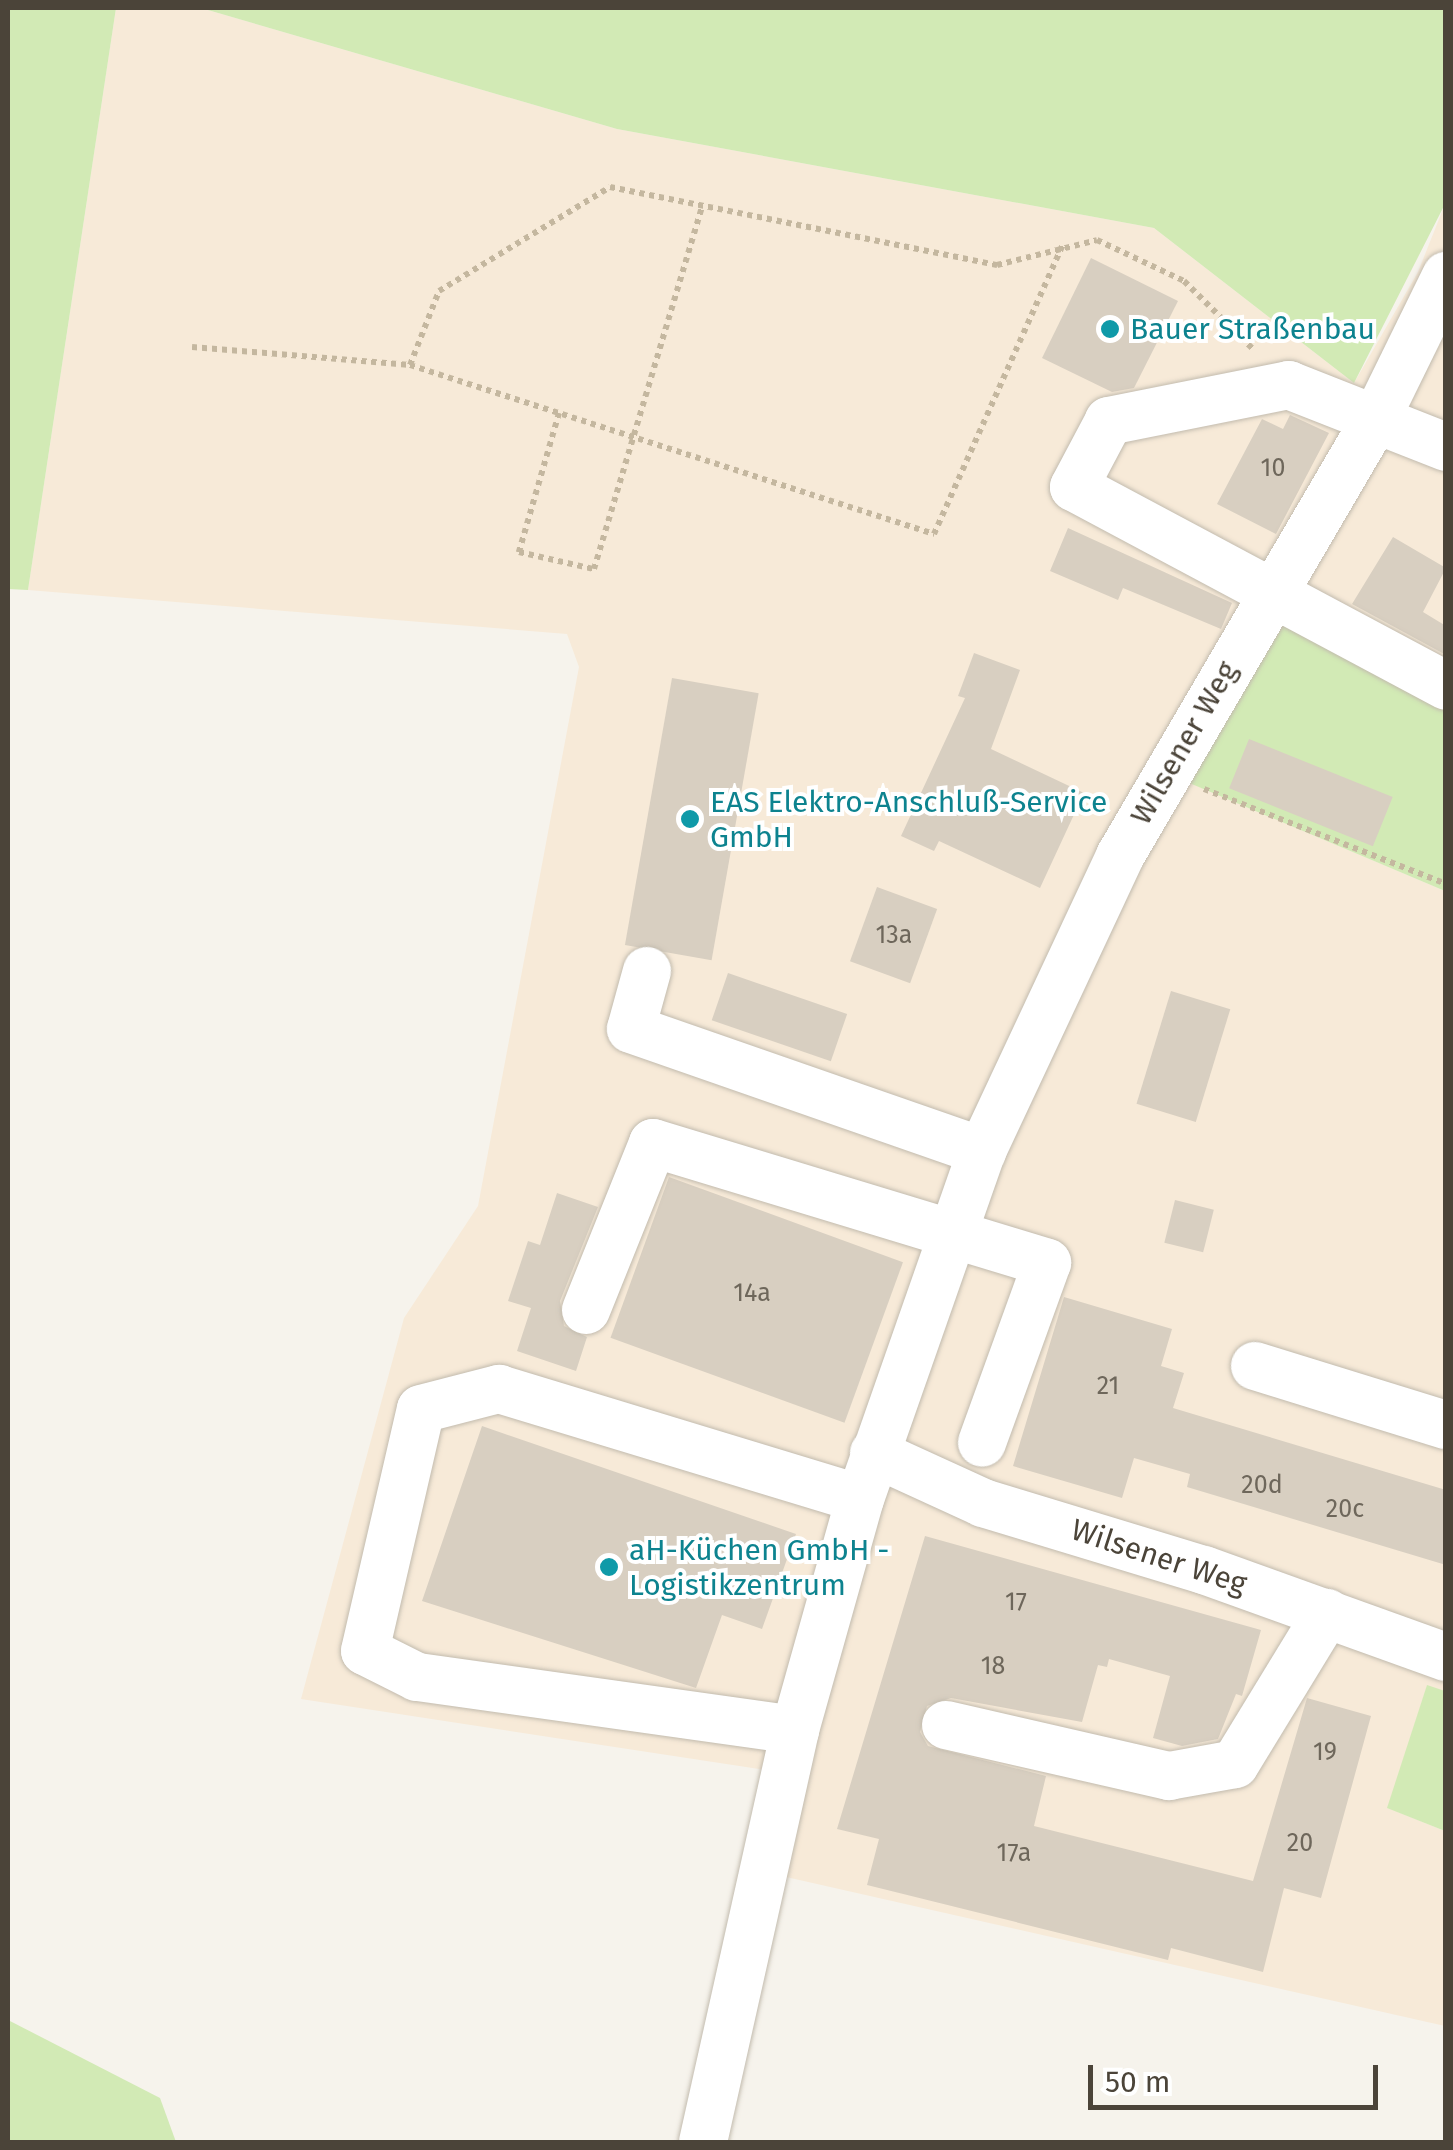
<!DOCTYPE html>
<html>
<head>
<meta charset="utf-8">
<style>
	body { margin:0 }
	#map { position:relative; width:1453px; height:2150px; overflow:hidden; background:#f6f3ec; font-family:"Fira Sans",sans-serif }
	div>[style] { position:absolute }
	.commercial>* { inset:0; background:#f7ead8 }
	.green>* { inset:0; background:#d2eab5 }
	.building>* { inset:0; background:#d8cfc1; transform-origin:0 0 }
	.path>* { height:6px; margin-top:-3px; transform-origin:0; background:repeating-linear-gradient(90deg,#c4b79f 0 5px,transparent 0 10px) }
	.roads { filter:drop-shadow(0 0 2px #c2bbae) drop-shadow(0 0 2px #c2bbae) }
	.minor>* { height:48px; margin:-24px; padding:0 24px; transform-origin:24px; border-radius:24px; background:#fff }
	.dots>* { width:28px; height:28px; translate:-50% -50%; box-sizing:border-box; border:5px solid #fff; border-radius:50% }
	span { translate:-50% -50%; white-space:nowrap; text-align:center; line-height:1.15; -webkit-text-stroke:8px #fff; paint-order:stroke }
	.number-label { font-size:25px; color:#6e675b }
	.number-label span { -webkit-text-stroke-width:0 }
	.culture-label { font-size:30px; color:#0d838f }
	.left { translate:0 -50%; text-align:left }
	.street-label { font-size:30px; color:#4b4439 }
	.frame { position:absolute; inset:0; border:10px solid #4b4439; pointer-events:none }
	.scale { position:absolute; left:1088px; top:2065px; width:290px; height:45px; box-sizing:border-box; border:5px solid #4b4439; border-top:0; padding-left:12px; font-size:30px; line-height:35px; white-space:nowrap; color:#4b4439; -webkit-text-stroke:8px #fff; paint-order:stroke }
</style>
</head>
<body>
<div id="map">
	<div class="commercial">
		<i style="clip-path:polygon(116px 8px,201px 8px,617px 129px,1154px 228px,1354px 383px,1418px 272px,1445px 204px,1445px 686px,1188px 782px,1445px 891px,1445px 1691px,1427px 1686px,1388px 1808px,1445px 1831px,1445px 2026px,764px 1872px,785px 1773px,301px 1699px,404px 1318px,478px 1206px,579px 667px,567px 634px,28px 590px)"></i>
	</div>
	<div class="green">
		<i style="clip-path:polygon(8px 8px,116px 8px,28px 590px,8px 589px)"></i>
		<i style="clip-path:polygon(201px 8px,1445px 8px,1445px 204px,1354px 383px,1154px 228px,617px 129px)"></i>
		<i style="clip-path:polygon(1294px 608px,1445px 686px,1445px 891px,1187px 782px)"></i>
		<i style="clip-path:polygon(1427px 1685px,1445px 1691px,1445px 1831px,1387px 1808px)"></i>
		<i style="clip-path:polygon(8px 2020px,160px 2098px,176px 2142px,8px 2142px)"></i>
	</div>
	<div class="building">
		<i style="clip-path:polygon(1091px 258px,1178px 301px,1134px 388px,1112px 392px,1042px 358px)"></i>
		<i style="clip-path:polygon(1290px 415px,1329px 433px,1276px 534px,1217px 504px,1262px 419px,1283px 429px)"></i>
		<i style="clip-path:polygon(1068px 528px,1232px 603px,1221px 629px,1123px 588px,1118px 600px,1050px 571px)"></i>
		<i style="clip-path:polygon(1393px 537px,1446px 568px,1423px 612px,1446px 626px,1446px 655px,1352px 604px)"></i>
		<i style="clip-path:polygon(974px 653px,1020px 670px,991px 749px,1084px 793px,1040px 888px,939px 841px,934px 851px,901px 836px,965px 698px,958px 696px)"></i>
		<i style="left:672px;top:678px;width:88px;height:271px;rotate:10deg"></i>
		<i style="left:1249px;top:739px;width:155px;height:53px;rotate:22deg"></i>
		<i style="left:877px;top:887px;width:64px;height:79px;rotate:20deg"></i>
		<i style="left:728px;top:973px;width:126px;height:50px;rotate:19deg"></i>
		<i style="left:1171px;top:991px;width:62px;height:118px;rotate:17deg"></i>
		<i style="left:669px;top:1177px;width:249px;height:171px;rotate:20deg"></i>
		<i style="clip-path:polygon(557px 1193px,598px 1207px,560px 1301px,564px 1326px,587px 1337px,576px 1371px,517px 1351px,531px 1308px,508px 1301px,528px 1241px,540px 1245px)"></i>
		<i style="left:1175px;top:1200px;width:40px;height:44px;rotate:14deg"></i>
		<i style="clip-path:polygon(1064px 1297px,1172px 1329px,1161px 1366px,1184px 1373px,1173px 1408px,1446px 1490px,1446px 1565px,1187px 1487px,1190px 1474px,1134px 1458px,1122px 1498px,1013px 1466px)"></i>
		<i style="clip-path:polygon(482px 1426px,796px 1534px,762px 1629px,722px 1615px,696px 1688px,422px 1601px)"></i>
		<i style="clip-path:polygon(925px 1536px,1261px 1630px,1242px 1696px,1236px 1694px,1218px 1739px,1182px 1746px,1153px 1738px,1170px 1676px,1109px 1659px,1107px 1667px,1098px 1665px,1082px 1722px,951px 1698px,927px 1706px,920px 1732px,928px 1746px,1046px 1776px,1034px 1826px,1253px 1881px,1307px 1698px,1371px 1716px,1321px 1898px,1284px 1888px,1263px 1972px,1171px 1948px,1168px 1960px,867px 1885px,879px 1839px,837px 1829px)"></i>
	</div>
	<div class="path">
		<i style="left:192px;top:347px;width:219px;rotate:4.7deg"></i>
		<i style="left:410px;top:365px;width:79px;rotate:-68.6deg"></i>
		<i style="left:439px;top:291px;width:200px;rotate:-31.3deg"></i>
		<i style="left:610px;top:187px;width:395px;rotate:11.4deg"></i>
		<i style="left:997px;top:265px;width:103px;rotate:-14deg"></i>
		<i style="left:1097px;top:240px;width:96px;rotate:25.2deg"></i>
		<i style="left:1184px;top:281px;width:97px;rotate:44.6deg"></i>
		<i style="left:410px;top:365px;width:551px;rotate:17.88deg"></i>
		<i style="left:934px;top:534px;width:317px;rotate:-66deg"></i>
		<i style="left:559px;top:413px;width:145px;rotate:106.1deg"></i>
		<i style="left:519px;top:552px;width:77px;rotate:12.8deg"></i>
		<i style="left:594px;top:569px;width:379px;rotate:-73.4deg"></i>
		<i style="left:1204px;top:789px;width:260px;rotate:21.4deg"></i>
	</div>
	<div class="roads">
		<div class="minor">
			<i style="left:1446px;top:447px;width:169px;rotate:-158.5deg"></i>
			<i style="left:1289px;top:385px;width:184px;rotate:168.7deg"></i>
			<i style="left:1109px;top:421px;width:75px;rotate:117.9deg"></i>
			<i style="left:1074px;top:487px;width:422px;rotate:28.1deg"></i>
			<i style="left:647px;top:971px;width:60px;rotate:105.4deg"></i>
			<i style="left:631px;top:1029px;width:372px;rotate:19.2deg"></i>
			<i style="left:586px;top:1310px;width:180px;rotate:-68.1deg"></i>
			<i style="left:653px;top:1143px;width:412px;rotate:16.9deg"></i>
			<i style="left:1047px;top:1263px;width:191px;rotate:109.9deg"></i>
			<i style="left:1255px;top:1366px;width:200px;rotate:17.2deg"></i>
			<i style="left:874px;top:1453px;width:120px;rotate:24.6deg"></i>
			<i style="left:983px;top:1503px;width:231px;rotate:16.9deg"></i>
			<i style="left:1204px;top:1570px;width:257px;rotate:19.8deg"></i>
			<i style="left:946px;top:1725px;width:229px;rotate:12.9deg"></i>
			<i style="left:1169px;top:1776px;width:67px;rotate:-10.3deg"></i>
			<i style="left:1235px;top:1764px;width:177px;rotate:-58.6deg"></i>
			<i style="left:795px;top:1730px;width:382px;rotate:-172deg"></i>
			<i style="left:417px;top:1677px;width:58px;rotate:-153.4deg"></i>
			<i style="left:365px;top:1651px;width:248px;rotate:-77deg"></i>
			<i style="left:421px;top:1409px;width:81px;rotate:-14.4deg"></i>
			<i style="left:499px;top:1389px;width:377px;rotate:16.9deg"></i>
			<i style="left:703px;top:2142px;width:422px;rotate:-77.4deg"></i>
			<i style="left:795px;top:1730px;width:240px;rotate:-74.3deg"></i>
			<i style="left:860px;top:1499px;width:369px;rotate:-70.7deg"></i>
			<i style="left:982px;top:1151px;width:326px;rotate:-64.9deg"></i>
			<i style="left:1120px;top:856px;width:511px;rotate:-59.67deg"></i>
			<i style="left:1378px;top:415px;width:155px;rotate:-63.9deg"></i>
		</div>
	</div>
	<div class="dots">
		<i style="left:1110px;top:329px;background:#0f9aa8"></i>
		<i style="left:690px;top:819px;background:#0f9aa8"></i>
		<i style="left:609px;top:1567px;background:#0f9aa8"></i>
	</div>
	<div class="number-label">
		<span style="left:1273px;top:468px">10</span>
		<span style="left:894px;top:935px">13a</span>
		<span style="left:752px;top:1293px">14a</span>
		<span style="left:1108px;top:1386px">21</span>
		<span style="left:1262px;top:1485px">20d</span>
		<span style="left:1345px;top:1509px">20c</span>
		<span style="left:1016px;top:1602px">17</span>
		<span style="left:993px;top:1666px">18</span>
		<span style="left:1325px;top:1752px">19</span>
		<span style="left:1300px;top:1843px">20</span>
		<span style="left:1014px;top:1853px">17a</span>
	</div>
	<div class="culture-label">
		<span class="left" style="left:1130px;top:329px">Bauer Straßenbau</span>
		<span class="left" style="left:710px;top:819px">EAS Elektro-Anschluß-Service<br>GmbH</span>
		<span class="left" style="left:629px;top:1567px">aH-Küchen GmbH -<br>Logistikzentrum</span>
	</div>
	<div class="street-label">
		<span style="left:1184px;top:743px;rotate:-60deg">Wilsener Weg</span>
		<span style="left:1159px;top:1557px;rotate:18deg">Wilsener Weg</span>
	</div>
	<div class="frame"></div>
	<div class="scale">50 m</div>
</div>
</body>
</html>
